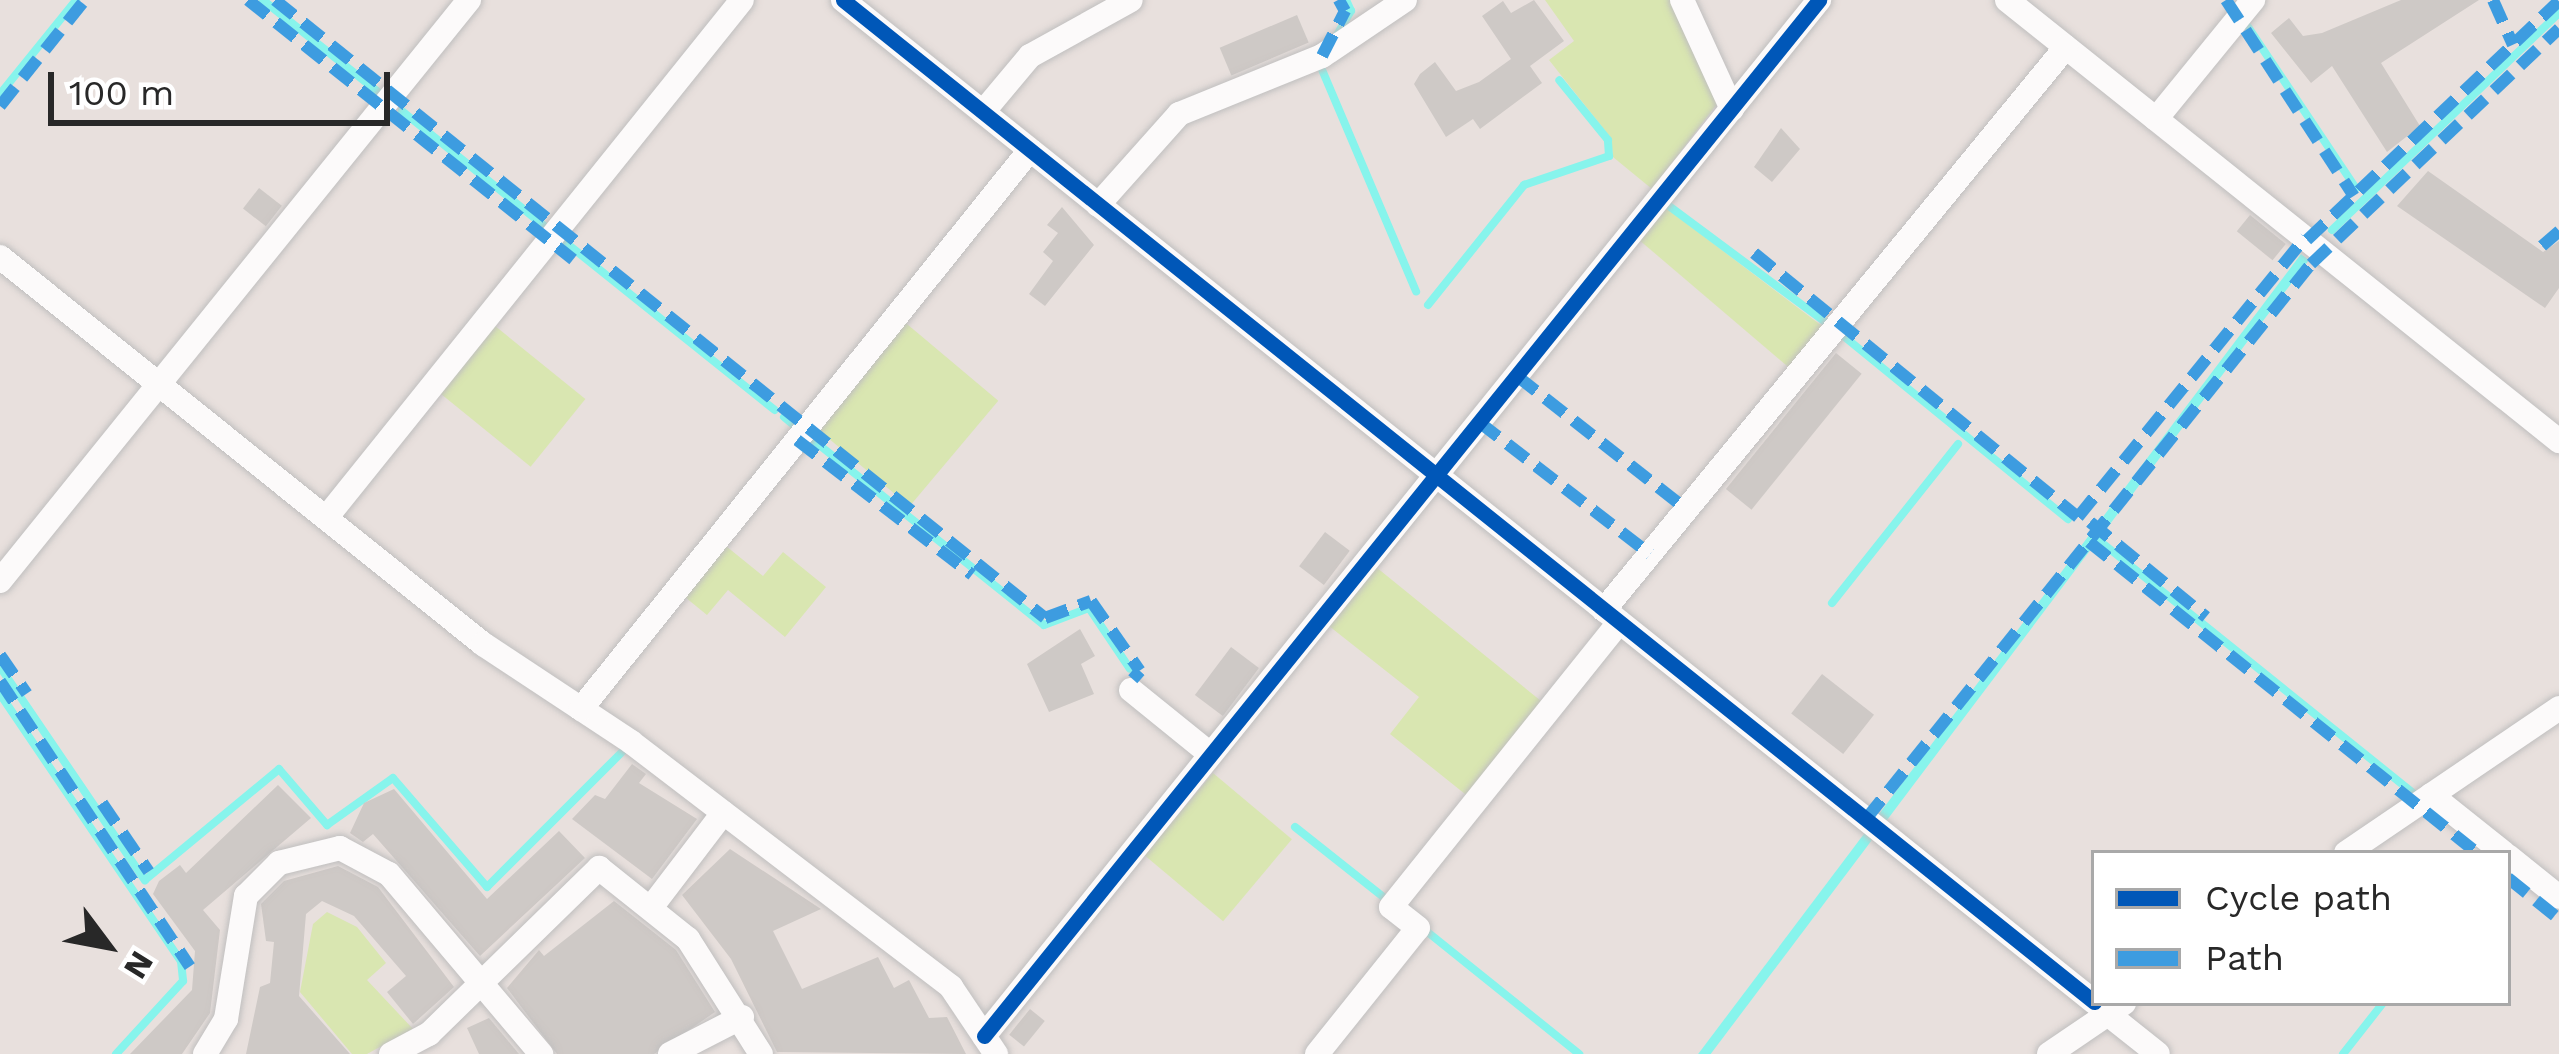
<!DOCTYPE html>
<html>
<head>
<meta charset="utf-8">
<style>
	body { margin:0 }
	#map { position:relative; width:2559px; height:1054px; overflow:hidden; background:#e8e0dd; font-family:"Work Sans",sans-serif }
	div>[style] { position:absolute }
	.green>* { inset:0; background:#d9e6b1; transform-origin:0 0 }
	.water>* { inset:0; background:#87f4ec; transform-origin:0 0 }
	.stream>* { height:8px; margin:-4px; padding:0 4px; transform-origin:4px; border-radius:4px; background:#87f4ec }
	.building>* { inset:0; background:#cec9c6; transform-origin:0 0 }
	.roads { filter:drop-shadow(0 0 3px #c0bfbf) drop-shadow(0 0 3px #c0bfbf) }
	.minor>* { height:24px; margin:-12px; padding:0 12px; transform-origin:12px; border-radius:12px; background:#fcfafa }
	.quiet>* { height:12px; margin-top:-6px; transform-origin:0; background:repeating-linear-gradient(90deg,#3d9ce0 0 24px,transparent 0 36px) }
	.cycleway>* { height:15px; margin:-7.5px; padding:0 7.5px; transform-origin:7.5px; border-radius:7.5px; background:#0057b8 }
	span { translate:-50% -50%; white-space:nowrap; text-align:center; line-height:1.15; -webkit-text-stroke:12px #fff; paint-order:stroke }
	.legend { position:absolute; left:2091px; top:850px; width:420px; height:156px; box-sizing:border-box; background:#fff; border:3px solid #a9a9a9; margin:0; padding:15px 21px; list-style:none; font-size:36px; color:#282828 }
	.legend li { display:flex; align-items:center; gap:24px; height:60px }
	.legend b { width:60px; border:3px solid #a9a9a9 }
	.north { position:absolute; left:48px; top:886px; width:120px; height:120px; -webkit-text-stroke:9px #fff; paint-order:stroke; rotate:122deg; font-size:33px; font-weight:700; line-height:48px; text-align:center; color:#282828 }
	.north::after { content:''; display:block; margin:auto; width:42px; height:54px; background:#282828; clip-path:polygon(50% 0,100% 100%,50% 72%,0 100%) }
	.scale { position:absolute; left:48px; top:72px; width:342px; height:54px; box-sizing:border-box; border:6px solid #282828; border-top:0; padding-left:15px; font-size:36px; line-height:42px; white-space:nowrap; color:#282828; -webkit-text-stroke:9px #fff; paint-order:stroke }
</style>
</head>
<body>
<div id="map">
	<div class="green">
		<i style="clip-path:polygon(1545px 0,1674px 0,1720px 100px,1652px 189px,1613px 157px,1611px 138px,1549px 60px,1574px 41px)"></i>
		<i style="clip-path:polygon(1665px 207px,1826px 329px,1793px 371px,1638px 239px)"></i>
		<i style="left:901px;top:319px;width:127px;height:138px;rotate:40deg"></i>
		<i style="left:489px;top:321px;width:124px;height:87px;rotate:39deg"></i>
		<i style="clip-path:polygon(721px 542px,763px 576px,783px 552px,826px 587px,785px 637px,728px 590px,707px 615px,680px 593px)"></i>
		<i style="clip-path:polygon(1376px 567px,1546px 705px,1470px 798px,1390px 734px,1419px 697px,1329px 626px)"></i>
		<i style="left:1213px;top:773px;width:103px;height:107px;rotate:40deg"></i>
		<i style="clip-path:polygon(327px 912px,357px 927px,386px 963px,367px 980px,413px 1029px,367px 1054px,352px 1054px,300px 992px,313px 924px)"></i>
	</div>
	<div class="water">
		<i style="left:2301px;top:254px;width:10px;height:1027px;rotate:37deg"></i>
	</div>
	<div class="stream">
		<i style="left:263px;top:0;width:152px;rotate:38.6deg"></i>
		<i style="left:2242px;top:18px;width:205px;rotate:56.2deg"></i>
		<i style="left:1337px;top:35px;width:28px;rotate:-60deg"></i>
		<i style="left:1351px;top:11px;width:12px;rotate:-114deg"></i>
		<i style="left:1320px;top:65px;width:246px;rotate:67deg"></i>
		<i style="left:0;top:94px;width:121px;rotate:-51deg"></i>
		<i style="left:402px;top:111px;width:186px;rotate:38.9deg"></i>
		<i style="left:1669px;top:206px;width:199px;rotate:36.6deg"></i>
		<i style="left:2332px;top:230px;width:314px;rotate:-43.7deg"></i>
		<i style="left:560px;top:238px;width:275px;rotate:38.7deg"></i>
		<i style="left:1428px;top:305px;width:154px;rotate:-51.3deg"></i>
		<i style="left:1524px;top:185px;width:90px;rotate:-18.8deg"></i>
		<i style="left:1609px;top:156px;width:16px;rotate:-94deg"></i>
		<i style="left:1608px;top:140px;width:77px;rotate:-129.2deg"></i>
		<i style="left:1841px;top:334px;width:293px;rotate:39.2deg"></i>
		<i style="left:784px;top:417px;width:16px;rotate:40deg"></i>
		<i style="left:808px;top:436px;width:302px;rotate:38.7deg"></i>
		<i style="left:1044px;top:625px;width:48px;rotate:-20.7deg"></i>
		<i style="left:1089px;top:608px;width:73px;rotate:56.1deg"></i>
		<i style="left:2096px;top:538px;width:407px;rotate:38.8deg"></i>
		<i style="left:1832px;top:603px;width:203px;rotate:-51.6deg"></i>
		<i style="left:0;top:667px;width:258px;rotate:55.8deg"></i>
		<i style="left:145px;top:880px;width:174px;rotate:-39.6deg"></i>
		<i style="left:279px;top:769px;width:74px;rotate:49.4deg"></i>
		<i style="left:327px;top:825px;width:81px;rotate:-35.5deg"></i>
		<i style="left:393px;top:778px;width:144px;rotate:49.2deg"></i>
		<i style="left:487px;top:887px;width:192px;rotate:-45deg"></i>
		<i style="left:0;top:694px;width:323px;rotate:55.9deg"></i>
		<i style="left:181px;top:961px;width:20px;rotate:84deg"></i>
		<i style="left:183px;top:981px;width:99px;rotate:132.5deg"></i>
		<i style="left:1295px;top:827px;width:117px;rotate:38.4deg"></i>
		<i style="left:1425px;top:930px;width:198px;rotate:38.8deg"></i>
		<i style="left:2343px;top:1054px;width:65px;rotate:-51.9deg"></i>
	</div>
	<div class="building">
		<i style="clip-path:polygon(1534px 0,1564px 41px,1530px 66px,1542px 83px,1480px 129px,1473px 119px,1446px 137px,1414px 84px,1420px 74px,1435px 62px,1456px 91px,1479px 82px,1511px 59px,1482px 16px,1503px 1px,1511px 13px)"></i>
		<i style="clip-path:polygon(2401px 0,2479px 0,2381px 63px,2420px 126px,2387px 152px,2332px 66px,2311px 83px,2271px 33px,2289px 18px,2303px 36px,2322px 33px)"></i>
		<i style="left:1297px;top:15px;width:30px;height:84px;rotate:67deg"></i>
		<i style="clip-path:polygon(1781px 128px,1800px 149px,1772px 182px,1754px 167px)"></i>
		<i style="clip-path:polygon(2428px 171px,2543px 252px,2559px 241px,2559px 288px,2545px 308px,2397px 206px)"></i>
		<i style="left:259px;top:188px;width:29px;height:26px;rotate:38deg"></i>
		<i style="clip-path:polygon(1062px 207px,1094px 245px,1045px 306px,1029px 294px,1053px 261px,1043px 252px,1058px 233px,1047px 225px)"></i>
		<i style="left:2250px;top:215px;width:46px;height:21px;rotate:39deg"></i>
		<i style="left:1836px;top:353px;width:33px;height:175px;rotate:39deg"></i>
		<i style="left:1325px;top:532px;width:31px;height:43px;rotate:37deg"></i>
		<i style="clip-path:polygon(1080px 629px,1095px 656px,1081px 664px,1094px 694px,1049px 712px,1027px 664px)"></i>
		<i style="left:1231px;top:647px;width:35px;height:60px;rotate:37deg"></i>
		<i style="left:1822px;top:674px;width:66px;height:50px;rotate:38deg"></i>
		<i style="clip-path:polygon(632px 764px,646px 774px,639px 783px,697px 819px,652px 879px,572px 819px,595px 795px,605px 799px)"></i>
		<i style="clip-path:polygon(278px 785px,311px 818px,203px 910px,220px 930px,210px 1013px,182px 1054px,130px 1054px,192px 990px,195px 951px,153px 894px,159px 881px,180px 865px,186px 873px)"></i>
		<i style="clip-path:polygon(394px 789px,487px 899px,559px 831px,585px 858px,480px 956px,373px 834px,363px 842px,350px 833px,364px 803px)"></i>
		<i style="clip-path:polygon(730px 849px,821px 909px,773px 931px,802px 989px,878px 957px,894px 988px,909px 980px,929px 1018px,947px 1017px,966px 1054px,777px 1052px,731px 959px,682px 895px)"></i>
		<i style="clip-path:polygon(338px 866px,378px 887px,454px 987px,413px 1024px,387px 992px,406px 976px,354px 916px,322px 901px,306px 914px,299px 996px,350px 1054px,246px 1054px,260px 987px,270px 983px,274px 942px,266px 941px,261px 904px,284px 881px)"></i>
		<i style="clip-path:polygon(614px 901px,676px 950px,715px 1012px,654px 1054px,557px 1054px,507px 988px,539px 950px,544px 956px)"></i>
		<i style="left:1030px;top:1009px;width:19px;height:33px;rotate:39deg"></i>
		<i style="clip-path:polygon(489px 1018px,519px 1054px,479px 1054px,467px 1028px)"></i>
	</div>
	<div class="roads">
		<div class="minor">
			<i style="left:843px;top:0;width:1603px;rotate:38.69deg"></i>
			<i style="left:1682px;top:0;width:120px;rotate:65.4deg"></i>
			<i style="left:2007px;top:0;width:707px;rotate:38.62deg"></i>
			<i style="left:983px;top:112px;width:73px;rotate:-50deg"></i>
			<i style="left:1030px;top:56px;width:115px;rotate:-29deg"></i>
			<i style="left:2156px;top:119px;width:154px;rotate:-50.8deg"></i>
			<i style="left:1098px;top:205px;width:122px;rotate:-48.3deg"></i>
			<i style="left:1179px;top:114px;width:154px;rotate:-22.1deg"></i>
			<i style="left:1322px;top:56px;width:100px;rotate:-34deg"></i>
			<i style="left:0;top:257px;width:619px;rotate:38.7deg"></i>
			<i style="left:483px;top:644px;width:178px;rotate:33.5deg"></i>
			<i style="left:631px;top:742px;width:403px;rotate:37.4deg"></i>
			<i style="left:951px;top:987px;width:81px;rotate:56.1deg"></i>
			<i style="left:326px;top:518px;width:664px;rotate:-51.23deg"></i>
			<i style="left:0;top:581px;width:747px;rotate:-51.09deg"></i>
			<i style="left:1604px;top:610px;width:728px;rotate:-50.63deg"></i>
			<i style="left:1131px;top:690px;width:102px;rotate:39deg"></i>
			<i style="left:581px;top:709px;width:717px;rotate:-51.23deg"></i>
			<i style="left:2431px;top:795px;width:93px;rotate:38.5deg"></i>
			<i style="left:2346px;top:853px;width:258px;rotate:-34.2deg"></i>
			<i style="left:2508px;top:856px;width:65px;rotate:38.8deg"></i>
			<i style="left:653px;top:905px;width:116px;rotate:-52.7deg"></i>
			<i style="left:2099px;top:1007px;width:75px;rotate:38.5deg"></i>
			<i style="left:984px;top:1036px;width:1331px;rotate:-51.13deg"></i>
			<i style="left:205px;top:1054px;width:41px;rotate:-59deg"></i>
			<i style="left:226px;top:1019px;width:125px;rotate:-80.8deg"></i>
			<i style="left:246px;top:896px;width:47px;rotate:-45deg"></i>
			<i style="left:279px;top:863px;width:63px;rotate:-13.8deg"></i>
			<i style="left:340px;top:848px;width:55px;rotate:28deg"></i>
			<i style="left:389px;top:874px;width:236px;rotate:49.8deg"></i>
			<i style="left:391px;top:1054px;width:43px;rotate:-27.8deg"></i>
			<i style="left:429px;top:1034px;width:238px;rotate:-44.3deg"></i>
			<i style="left:599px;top:868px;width:114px;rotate:38.6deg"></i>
			<i style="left:688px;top:939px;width:136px;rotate:57.6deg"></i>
			<i style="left:670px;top:1054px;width:81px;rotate:-27.2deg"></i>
			<i style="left:1317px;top:1054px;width:161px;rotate:-51.3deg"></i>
			<i style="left:1418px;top:928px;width:34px;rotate:-142deg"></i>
			<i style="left:1391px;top:907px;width:365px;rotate:-51.3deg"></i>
			<i style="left:2049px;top:1054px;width:91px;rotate:-34.2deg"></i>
		</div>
	</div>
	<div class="quiet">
		<i style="left:248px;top:0;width:416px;rotate:38.6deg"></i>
		<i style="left:275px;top:0;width:987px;rotate:38.75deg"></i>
		<i style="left:1045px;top:618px;width:49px;rotate:-20.3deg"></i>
		<i style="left:1091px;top:601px;width:85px;rotate:55deg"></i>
		<i style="left:1140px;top:671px;width:11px;rotate:131deg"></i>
		<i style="left:2226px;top:0;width:234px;rotate:56.9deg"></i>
		<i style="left:2493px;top:0;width:49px;rotate:66deg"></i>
		<i style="left:1322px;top:56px;width:51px;rotate:-62.9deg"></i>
		<i style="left:1345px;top:11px;width:13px;rotate:-119deg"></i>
		<i style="left:0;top:106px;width:136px;rotate:-51.3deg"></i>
		<i style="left:2307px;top:240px;width:347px;rotate:-43.5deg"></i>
		<i style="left:2542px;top:246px;width:23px;rotate:-41deg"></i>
		<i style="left:1754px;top:253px;width:418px;rotate:39.2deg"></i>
		<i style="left:2078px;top:517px;width:360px;rotate:-50.9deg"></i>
		<i style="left:1517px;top:376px;width:215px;rotate:38.2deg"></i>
		<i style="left:1479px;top:422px;width:216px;rotate:37.7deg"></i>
		<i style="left:797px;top:440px;width:221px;rotate:37.6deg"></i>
		<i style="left:2090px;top:522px;width:150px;rotate:39.3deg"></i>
		<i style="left:2089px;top:542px;width:497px;rotate:38.7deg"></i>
		<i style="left:0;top:655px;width:47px;rotate:55.3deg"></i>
		<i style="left:0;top:681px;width:343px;rotate:56.4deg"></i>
		<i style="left:102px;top:803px;width:83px;rotate:55.7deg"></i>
		<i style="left:1866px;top:819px;width:711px;rotate:-51.28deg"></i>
		<i style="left:2311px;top:264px;width:342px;rotate:-43.5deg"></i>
		<i style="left:2508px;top:878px;width:65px;rotate:38.8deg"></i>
	</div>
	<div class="cycleway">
		<i style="left:843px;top:0;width:1603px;rotate:38.69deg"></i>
		<i style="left:984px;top:1036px;width:1331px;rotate:-51.13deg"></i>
	</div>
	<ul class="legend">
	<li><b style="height:15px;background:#0057b8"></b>Cycle path</li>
	<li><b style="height:15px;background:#3d9ce0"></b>Path</li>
	</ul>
	<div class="north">N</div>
	<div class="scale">100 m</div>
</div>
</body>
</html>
